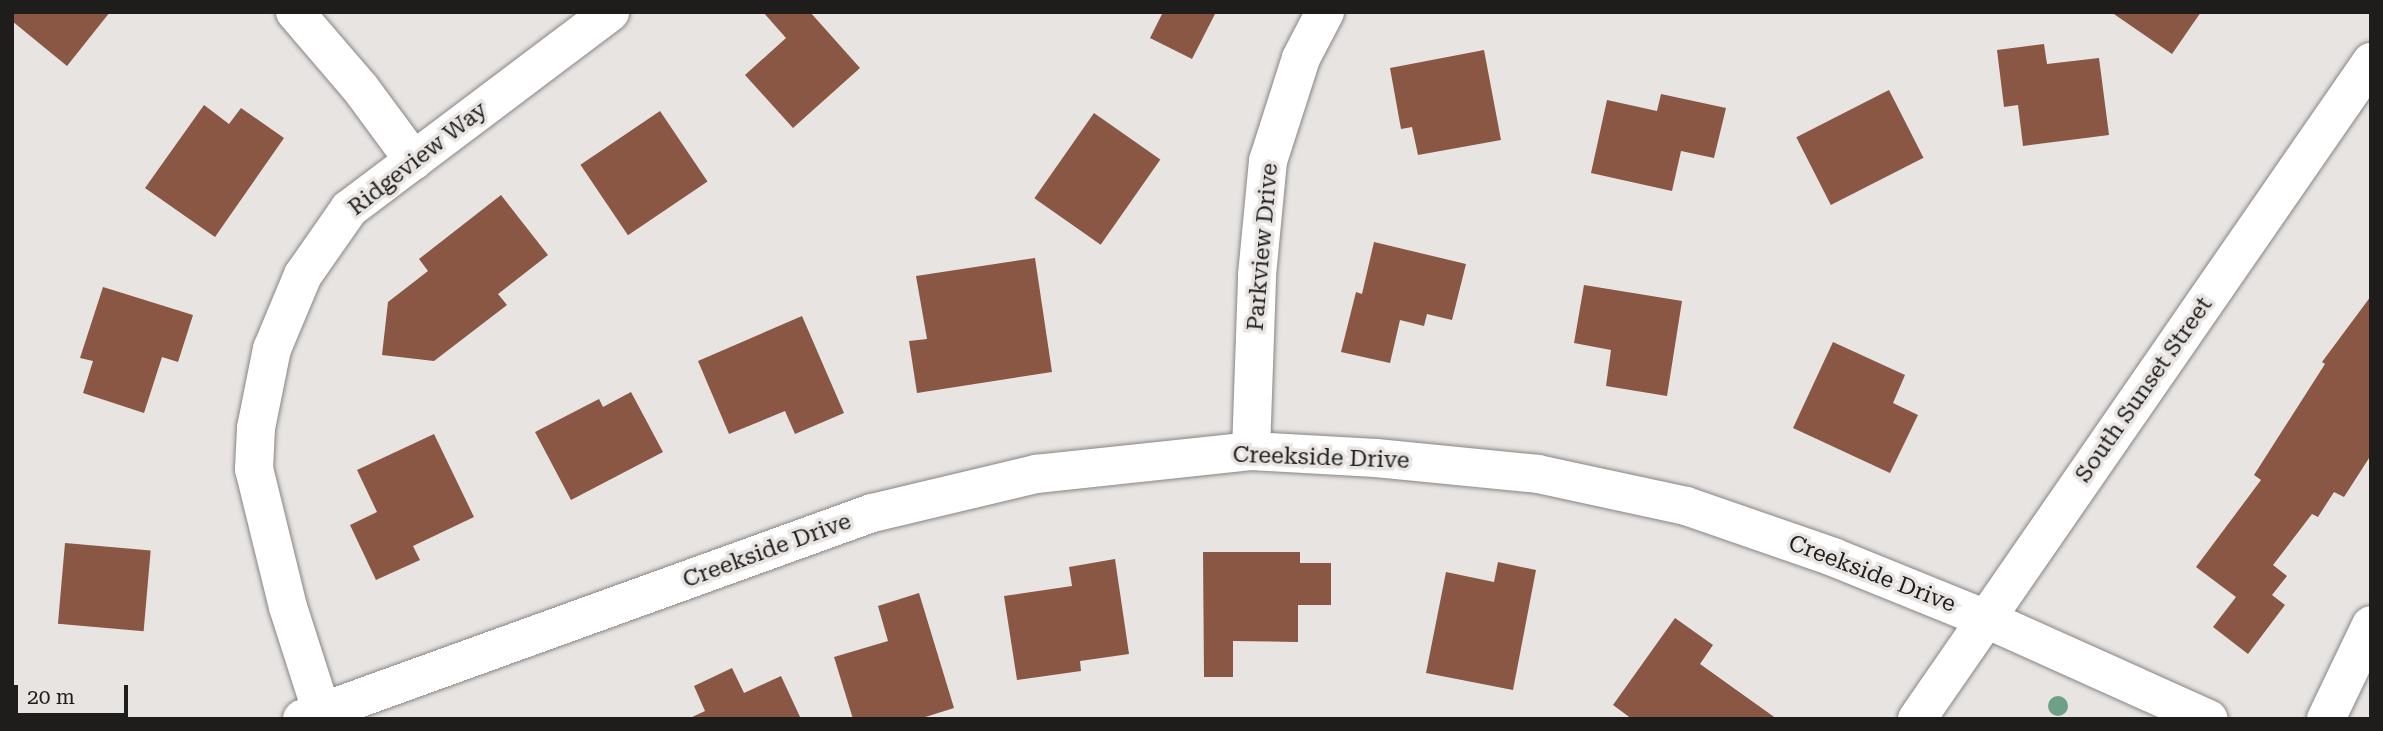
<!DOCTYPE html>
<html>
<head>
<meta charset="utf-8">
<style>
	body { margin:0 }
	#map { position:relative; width:2383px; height:731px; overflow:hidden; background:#e8e4e2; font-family:"Roboto Serif",serif }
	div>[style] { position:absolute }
	.building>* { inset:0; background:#895744; transform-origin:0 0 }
	.roads { filter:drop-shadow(0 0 2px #888583) drop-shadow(0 0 2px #888583) }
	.minor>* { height:38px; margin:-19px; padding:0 19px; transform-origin:19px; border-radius:19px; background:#fff }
	.tertiary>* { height:38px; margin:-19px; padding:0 19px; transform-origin:19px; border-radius:19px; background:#fff }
	.trees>* { width:20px; height:20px; margin:-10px; border-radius:50%; background:#6e9f87 }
	span { translate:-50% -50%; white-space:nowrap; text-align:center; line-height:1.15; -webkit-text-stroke:7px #e8e4e2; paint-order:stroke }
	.street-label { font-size:23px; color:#1e1d1c }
	.frame { position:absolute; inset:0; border:14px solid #1e1d1c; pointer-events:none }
	.scale { position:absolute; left:14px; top:685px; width:114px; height:32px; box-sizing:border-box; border:4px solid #1e1d1c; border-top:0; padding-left:9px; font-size:21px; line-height:24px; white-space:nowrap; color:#1e1d1c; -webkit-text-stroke:5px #e8e4e2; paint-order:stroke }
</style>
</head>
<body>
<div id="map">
	<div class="building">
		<i style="clip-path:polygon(12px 12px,110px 12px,67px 66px,12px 21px)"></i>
		<i style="clip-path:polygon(763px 12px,810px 12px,860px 68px,793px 128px,745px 75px,786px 38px)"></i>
		<i style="clip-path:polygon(1163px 12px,1216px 12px,1192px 59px,1150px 38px)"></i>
		<i style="clip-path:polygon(2111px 12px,2201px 12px,2172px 54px)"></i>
		<i style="clip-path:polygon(2044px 44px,2047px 64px,2099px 58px,2109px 135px,2023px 146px,2018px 105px,2004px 107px,1997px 50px)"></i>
		<i style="clip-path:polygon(1484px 50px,1501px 140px,1418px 155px,1412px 127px,1401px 129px,1390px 68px)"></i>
		<i style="left:1889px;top:90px;width:76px;height:104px;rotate:63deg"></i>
		<i style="clip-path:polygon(1661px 94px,1726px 108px,1714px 158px,1681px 151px,1672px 191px,1591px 173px,1607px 100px,1657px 111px)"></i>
		<i style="clip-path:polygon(204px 105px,229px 124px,241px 108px,284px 138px,215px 237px,145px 188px)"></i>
		<i style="left:660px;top:111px;width:85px;height:96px;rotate:56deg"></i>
		<i style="left:1094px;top:113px;width:81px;height:104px;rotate:35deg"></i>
		<i style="clip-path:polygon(501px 195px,548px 255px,498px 294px,507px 305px,434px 361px,382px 355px,388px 302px,428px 271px,419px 259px)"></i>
		<i style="clip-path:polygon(1374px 242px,1466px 264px,1452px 320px,1427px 314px,1424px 326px,1400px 320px,1390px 363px,1341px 352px,1356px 292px,1362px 294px)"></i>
		<i style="clip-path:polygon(1035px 258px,1052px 372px,917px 393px,909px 341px,927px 339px,916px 276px)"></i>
		<i style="clip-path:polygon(1584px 285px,1682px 301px,1667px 396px,1606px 386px,1611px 350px,1574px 343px)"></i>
		<i style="clip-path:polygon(103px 287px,193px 315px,178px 362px,162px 357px,144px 413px,83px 393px,93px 361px,80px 358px)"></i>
		<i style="clip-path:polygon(2371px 296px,2371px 455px,2344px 497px,2334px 492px,2318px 517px,2312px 514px,2273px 565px,2287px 576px,2272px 595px,2285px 605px,2248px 654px,2213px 627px,2236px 597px,2196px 567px,2261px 480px,2254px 475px,2325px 364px,2322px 362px)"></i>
		<i style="clip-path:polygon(802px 316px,844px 413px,795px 434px,785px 411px,729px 434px,698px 361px)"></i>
		<i style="clip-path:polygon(1833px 342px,1905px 375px,1893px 403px,1918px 415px,1890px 473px,1793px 428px)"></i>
		<i style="clip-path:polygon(631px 392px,663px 452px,571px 500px,535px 432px,599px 399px,603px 407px)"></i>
		<i style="clip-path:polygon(434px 434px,474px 517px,413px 546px,420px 560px,376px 580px,350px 525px,377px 512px,357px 470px)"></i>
		<i style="left:65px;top:543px;width:86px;height:81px;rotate:5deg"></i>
		<i style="clip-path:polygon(1203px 552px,1300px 552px,1300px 563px,1331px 563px,1331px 605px,1298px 605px,1298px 642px,1233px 641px,1233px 677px,1204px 677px)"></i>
		<i style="clip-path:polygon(1115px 559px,1129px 654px,1080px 661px,1081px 671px,1017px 680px,1004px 596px,1072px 586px,1069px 567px)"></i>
		<i style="clip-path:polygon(1498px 562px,1536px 570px,1513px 690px,1426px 673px,1446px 572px,1494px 582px)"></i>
		<i style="clip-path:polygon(919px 593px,954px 708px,919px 719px,853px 719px,834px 657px,888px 641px,878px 606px)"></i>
		<i style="clip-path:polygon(1675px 618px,1713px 645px,1700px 664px,1777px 719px,1632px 719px,1613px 705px)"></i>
		<i style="clip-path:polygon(732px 668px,744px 693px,781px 676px,801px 719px,688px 719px,705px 711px,694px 686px)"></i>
	</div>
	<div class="roads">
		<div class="minor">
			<i style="left:295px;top:12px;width:101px;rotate:49.4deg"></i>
			<i style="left:361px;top:89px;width:89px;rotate:53.6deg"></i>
			<i style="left:1251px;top:451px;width:176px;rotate:-88deg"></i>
			<i style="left:1257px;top:275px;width:115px;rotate:-84.5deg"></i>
			<i style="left:1268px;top:161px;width:108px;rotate:-72.2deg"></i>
			<i style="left:1301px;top:58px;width:52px;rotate:-62.4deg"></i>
			<i style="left:322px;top:713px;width:111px;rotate:-107.8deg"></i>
			<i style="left:288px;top:607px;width:142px;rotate:-103.8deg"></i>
			<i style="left:254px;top:469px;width:41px;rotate:-87.2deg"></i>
			<i style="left:256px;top:428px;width:81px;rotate:-78.6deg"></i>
			<i style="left:272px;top:349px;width:80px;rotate:-67.3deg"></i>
			<i style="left:303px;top:275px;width:80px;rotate:-55.1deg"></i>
			<i style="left:349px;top:209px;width:327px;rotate:-37deg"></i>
			<i style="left:2326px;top:719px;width:104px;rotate:-64.4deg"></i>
		</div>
		<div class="tertiary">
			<i style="left:302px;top:719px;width:606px;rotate:-19.87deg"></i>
			<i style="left:872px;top:513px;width:169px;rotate:-13.4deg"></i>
			<i style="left:1036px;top:474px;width:216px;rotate:-6.1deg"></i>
			<i style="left:1251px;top:451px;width:125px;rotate:3.2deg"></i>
			<i style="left:1376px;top:458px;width:163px;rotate:5.6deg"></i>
			<i style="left:1538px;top:474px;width:151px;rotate:12.2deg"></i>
			<i style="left:1686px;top:506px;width:156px;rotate:19.1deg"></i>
			<i style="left:1833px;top:557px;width:165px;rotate:22.1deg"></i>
			<i style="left:1986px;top:619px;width:244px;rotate:24.2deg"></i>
			<i style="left:1917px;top:719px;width:799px;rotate:-55.35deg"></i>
		</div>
	</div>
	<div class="trees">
		<i style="left:2058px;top:706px"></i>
	</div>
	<div class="street-label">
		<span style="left:418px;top:159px;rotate:-38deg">Ridgeview Way</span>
		<span style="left:1263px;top:247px;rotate:-85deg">Parkview Drive</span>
		<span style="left:2144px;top:390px;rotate:-55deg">South Sunset Street</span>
		<span style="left:1321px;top:458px;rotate:2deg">Creekside Drive</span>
		<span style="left:767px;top:551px;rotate:-20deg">Creekside Drive</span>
		<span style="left:1872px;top:574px;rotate:21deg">Creekside Drive</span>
	</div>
	<div class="frame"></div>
	<div class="scale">20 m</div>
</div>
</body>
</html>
